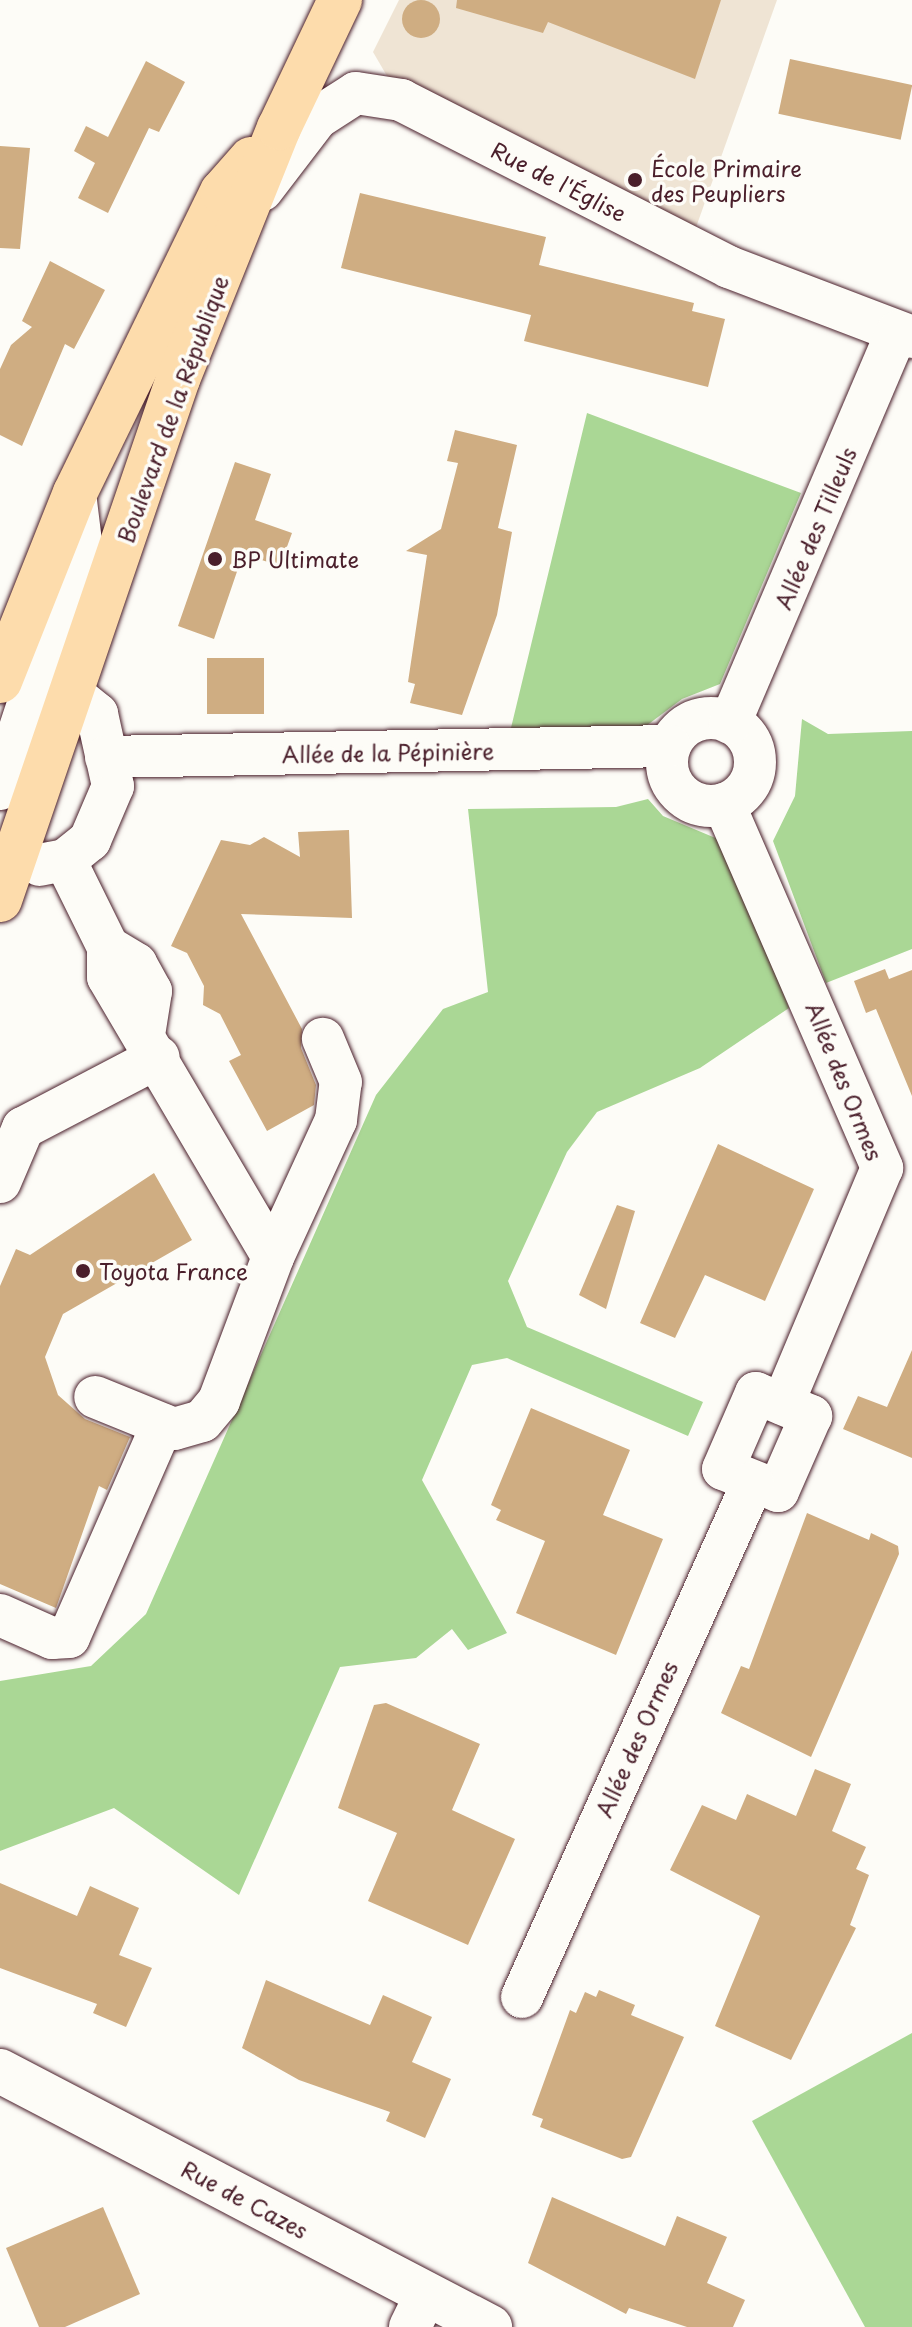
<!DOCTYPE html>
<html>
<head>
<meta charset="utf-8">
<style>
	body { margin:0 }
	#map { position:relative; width:912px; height:2327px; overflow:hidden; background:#fdfcf7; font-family:"Playpen Sans",sans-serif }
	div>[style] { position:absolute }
	.built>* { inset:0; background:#efe4d4 }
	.green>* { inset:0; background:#aad795 }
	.building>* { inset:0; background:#cfad82; transform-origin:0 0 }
	.round { border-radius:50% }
	.roads { filter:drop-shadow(0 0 2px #4a1f2b) drop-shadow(0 0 2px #4a1f2b) }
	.minor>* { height:42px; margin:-21px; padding:0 21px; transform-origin:21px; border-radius:21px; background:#fdfcf7 }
	.minor>.ring { margin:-21px; padding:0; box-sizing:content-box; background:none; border:42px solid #fdfcf7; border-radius:50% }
	.tertiary>* { height:44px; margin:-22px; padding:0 22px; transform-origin:22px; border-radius:22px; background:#fdfcf7 }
	.primary>* { height:44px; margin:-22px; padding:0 22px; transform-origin:22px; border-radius:22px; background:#fddcac }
	.dots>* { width:22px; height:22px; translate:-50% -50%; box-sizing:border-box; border:4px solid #fdfcf7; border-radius:50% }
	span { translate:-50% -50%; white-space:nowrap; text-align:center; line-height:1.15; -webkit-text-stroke:7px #fdfcf7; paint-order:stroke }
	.poi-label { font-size:22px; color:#4a1f2b }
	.left { translate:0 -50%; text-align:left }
	.street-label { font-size:22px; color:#4a1f2b }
</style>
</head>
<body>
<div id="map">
	<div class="built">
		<i style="clip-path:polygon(399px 0,777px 0,689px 247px,401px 100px,373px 52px)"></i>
	</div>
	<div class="green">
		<i style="clip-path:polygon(587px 413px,801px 493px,720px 684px,682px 699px,638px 732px,510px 732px)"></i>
		<i style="clip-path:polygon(802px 719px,828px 734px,912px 731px,912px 949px,826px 983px,773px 841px,795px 796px)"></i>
		<i style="clip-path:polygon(648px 799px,663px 816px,725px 842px,789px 1008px,700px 1068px,597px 1112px,567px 1152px,508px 1281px,527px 1327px,703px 1402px,688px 1436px,507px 1358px,472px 1365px,422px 1480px,507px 1633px,468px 1650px,452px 1629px,416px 1658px,340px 1667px,239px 1895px,114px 1808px,0 1851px,0 1681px,91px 1666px,146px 1614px,376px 1095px,443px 1009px,488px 992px,468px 809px,616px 807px)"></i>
		<i style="clip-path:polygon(912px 2033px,912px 2327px,865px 2327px,752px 2121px)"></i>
	</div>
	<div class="building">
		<i class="round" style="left:402px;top:0;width:38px;height:38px"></i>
		<i style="clip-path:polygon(457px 0,721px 0,695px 79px,548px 22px,543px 33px,456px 8px)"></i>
		<i style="left:790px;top:59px;width:125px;height:56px;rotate:12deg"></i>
		<i style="clip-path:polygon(146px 61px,185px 82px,159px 132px,149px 128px,108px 213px,78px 198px,95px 163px,74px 151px,86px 126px,108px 137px)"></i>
		<i style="clip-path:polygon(0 146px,30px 148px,20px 249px,0 248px)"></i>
		<i style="clip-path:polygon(360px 193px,546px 237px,539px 265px,694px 303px,692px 311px,725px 319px,708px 387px,524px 341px,531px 315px,341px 268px)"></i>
		<i style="clip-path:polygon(50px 261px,105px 290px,74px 349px,65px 344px,22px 446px,0 435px,0 369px,11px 345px,32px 327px,22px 321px)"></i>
		<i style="clip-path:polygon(455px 430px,517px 445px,498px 528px,512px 532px,497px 615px,462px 715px,410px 703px,415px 684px,408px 682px,427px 555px,406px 551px,441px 529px,458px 463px,447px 461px)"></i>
		<i style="clip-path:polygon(235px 462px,271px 474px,255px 520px,292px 533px,280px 566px,243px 554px,214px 639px,178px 626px)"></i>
		<i style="left:207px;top:658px;width:57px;height:56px"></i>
		<i style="clip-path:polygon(349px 830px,352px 918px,241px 914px,302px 1029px,301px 1048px,316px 1085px,314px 1105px,267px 1131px,229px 1061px,241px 1055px,220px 1014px,203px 1005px,204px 986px,187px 953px,171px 946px,221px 840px,250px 845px,264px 837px,300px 857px,298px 832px)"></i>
		<i style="clip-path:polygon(885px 969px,889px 979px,912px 970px,912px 1096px,876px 1009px,866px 1013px,854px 981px)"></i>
		<i style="clip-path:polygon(718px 1144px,814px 1189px,765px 1301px,705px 1275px,675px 1338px,640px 1323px)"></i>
		<i style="clip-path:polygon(154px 1173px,192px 1240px,63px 1314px,45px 1357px,58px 1395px,85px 1419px,130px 1437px,107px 1490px,99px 1486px,56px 1608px,0 1584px,0 1286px,16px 1249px,30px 1255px)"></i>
		<i style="clip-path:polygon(617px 1205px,635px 1211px,606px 1309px,579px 1295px)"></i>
		<i style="clip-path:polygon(912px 1350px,912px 1458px,843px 1429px,858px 1396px,887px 1407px)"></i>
		<i style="clip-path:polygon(531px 1408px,630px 1450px,603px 1515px,663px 1539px,616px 1655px,516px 1613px,545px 1541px,496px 1520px,501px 1510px,491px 1505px)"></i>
		<i style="clip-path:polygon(807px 1513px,869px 1540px,871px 1533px,898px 1546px,899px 1554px,811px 1757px,721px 1713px,741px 1666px,749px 1669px)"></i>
		<i style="clip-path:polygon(386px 1703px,480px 1744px,452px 1810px,515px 1839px,468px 1945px,368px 1901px,397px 1833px,338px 1808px,374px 1705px)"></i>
		<i style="clip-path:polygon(815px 1769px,851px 1784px,832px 1831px,866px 1847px,856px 1869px,869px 1875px,850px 1925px,856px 1928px,791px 2060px,715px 2026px,760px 1916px,670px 1870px,702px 1805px,736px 1820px,747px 1794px,796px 1816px)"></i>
		<i style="clip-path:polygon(0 1883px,77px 1916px,90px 1886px,139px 1908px,119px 1955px,152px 1968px,126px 2027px,93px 2013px,97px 2004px,0 1968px)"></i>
		<i style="clip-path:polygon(266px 1980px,370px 2025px,383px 1995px,432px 2017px,412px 2062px,451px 2079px,425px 2138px,386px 2121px,390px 2112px,299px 2080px,242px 2048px)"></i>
		<i style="clip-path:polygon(599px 1990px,635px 2005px,631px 2015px,684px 2037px,631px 2157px,622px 2159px,540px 2127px,543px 2119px,532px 2115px,570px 2010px,576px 2013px,585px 1992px,596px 1997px)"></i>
		<i style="clip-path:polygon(552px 2197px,665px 2246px,677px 2216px,727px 2237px,707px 2283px,745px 2300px,733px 2327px,687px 2327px,629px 2308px,626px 2314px,528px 2263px)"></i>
		<i style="clip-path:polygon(103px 2207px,140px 2294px,65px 2327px,39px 2327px,6px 2248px)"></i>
	</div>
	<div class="roads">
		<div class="minor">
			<i style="left:262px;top:190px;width:91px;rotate:-52.6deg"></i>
			<i style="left:317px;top:118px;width:46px;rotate:-32.7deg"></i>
			<i style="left:356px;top:93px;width:46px;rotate:8.8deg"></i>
			<i style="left:401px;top:100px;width:368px;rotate:27deg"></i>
			<i style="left:729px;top:267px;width:196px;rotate:20.9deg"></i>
			<i style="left:6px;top:666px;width:69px;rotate:22.1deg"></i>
			<i style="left:70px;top:692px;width:35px;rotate:39deg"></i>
			<i style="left:97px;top:714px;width:74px;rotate:77.5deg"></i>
			<i style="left:113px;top:786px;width:59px;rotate:113.1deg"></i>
			<i style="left:90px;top:840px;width:32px;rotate:141deg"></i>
			<i style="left:65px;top:860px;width:26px;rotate:169deg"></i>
			<i class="ring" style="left:667px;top:718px;width:46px;height:46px"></i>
			<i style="left:730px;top:723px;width:425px;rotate:-66.9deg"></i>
			<i style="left:106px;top:757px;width:564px;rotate:-1.12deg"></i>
			<i style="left:0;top:789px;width:260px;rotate:-71.8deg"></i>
			<i style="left:81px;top:542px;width:49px;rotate:-97deg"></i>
			<i style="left:724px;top:804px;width:397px;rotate:66.5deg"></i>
			<i style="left:882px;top:1168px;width:256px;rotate:112.8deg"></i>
			<i style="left:65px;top:860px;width:97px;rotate:63.7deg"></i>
			<i style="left:108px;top:947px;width:30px;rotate:90deg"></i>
			<i style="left:108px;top:977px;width:325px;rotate:59.5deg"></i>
			<i style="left:273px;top:1257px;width:154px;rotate:110.6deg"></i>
			<i style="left:219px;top:1401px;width:26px;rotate:130deg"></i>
			<i style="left:202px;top:1421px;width:29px;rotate:164deg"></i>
			<i style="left:174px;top:1429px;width:85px;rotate:-157.9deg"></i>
			<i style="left:108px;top:947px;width:33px;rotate:31deg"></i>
			<i style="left:136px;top:964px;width:31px;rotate:61deg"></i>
			<i style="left:151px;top:991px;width:38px;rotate:99deg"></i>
			<i style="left:0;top:1182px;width:59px;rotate:-66.9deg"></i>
			<i style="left:23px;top:1128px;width:153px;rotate:-27.6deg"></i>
			<i style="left:273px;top:1257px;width:151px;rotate:-65.3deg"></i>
			<i style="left:336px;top:1120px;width:38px;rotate:-83deg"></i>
			<i style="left:341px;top:1082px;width:47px;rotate:-112.7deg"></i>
			<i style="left:756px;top:1393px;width:60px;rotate:22.7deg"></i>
			<i style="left:811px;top:1416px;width:82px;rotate:113.7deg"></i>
			<i style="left:778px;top:1491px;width:59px;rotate:-158.2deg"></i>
			<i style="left:723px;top:1469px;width:83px;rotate:-66.5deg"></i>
			<i style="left:0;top:1615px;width:57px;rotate:23.9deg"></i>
			<i style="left:52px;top:1638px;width:17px;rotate:-3deg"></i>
			<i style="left:69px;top:1637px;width:232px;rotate:-66.3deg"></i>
			<i style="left:522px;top:1997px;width:564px;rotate:-65.84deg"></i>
			<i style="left:410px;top:2327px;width:37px;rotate:-64deg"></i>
		</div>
		<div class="tertiary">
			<i style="left:0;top:2071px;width:553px;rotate:27.58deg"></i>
		</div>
		<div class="primary">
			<i style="left:0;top:681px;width:202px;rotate:-68.3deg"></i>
			<i style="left:75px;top:493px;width:335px;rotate:-64deg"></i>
			<i style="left:222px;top:192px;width:44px;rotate:-48.7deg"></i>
			<i style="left:0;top:900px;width:551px;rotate:-71.14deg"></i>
			<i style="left:178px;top:379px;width:271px;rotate:-68.1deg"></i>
			<i style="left:279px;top:128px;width:142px;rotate:-64.5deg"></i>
		</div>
	</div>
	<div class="dots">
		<i style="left:635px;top:180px;background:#4a1f2b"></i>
		<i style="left:215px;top:559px;background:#4a1f2b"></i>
		<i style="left:83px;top:1271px;background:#4a1f2b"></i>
	</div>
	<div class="poi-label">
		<span class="left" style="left:651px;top:180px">École Primaire<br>des Peupliers</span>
		<span class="left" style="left:231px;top:559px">BP Ultimate</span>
		<span class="left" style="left:99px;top:1271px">Toyota France</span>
	</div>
	<div class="street-label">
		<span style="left:559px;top:181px;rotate:27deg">Rue de l'Église</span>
		<span style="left:172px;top:409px;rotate:-70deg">Boulevard de la République</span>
		<span style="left:815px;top:528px;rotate:-67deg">Allée des Tilleuls</span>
		<span style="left:388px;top:752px;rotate:-1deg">Allée de la Pépinière</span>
		<span style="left:845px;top:1081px;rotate:68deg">Allée des Ormes</span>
		<span style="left:636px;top:1739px;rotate:-66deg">Allée des Ormes</span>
		<span style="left:245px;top:2199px;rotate:28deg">Rue de Cazes</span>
	</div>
</div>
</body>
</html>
